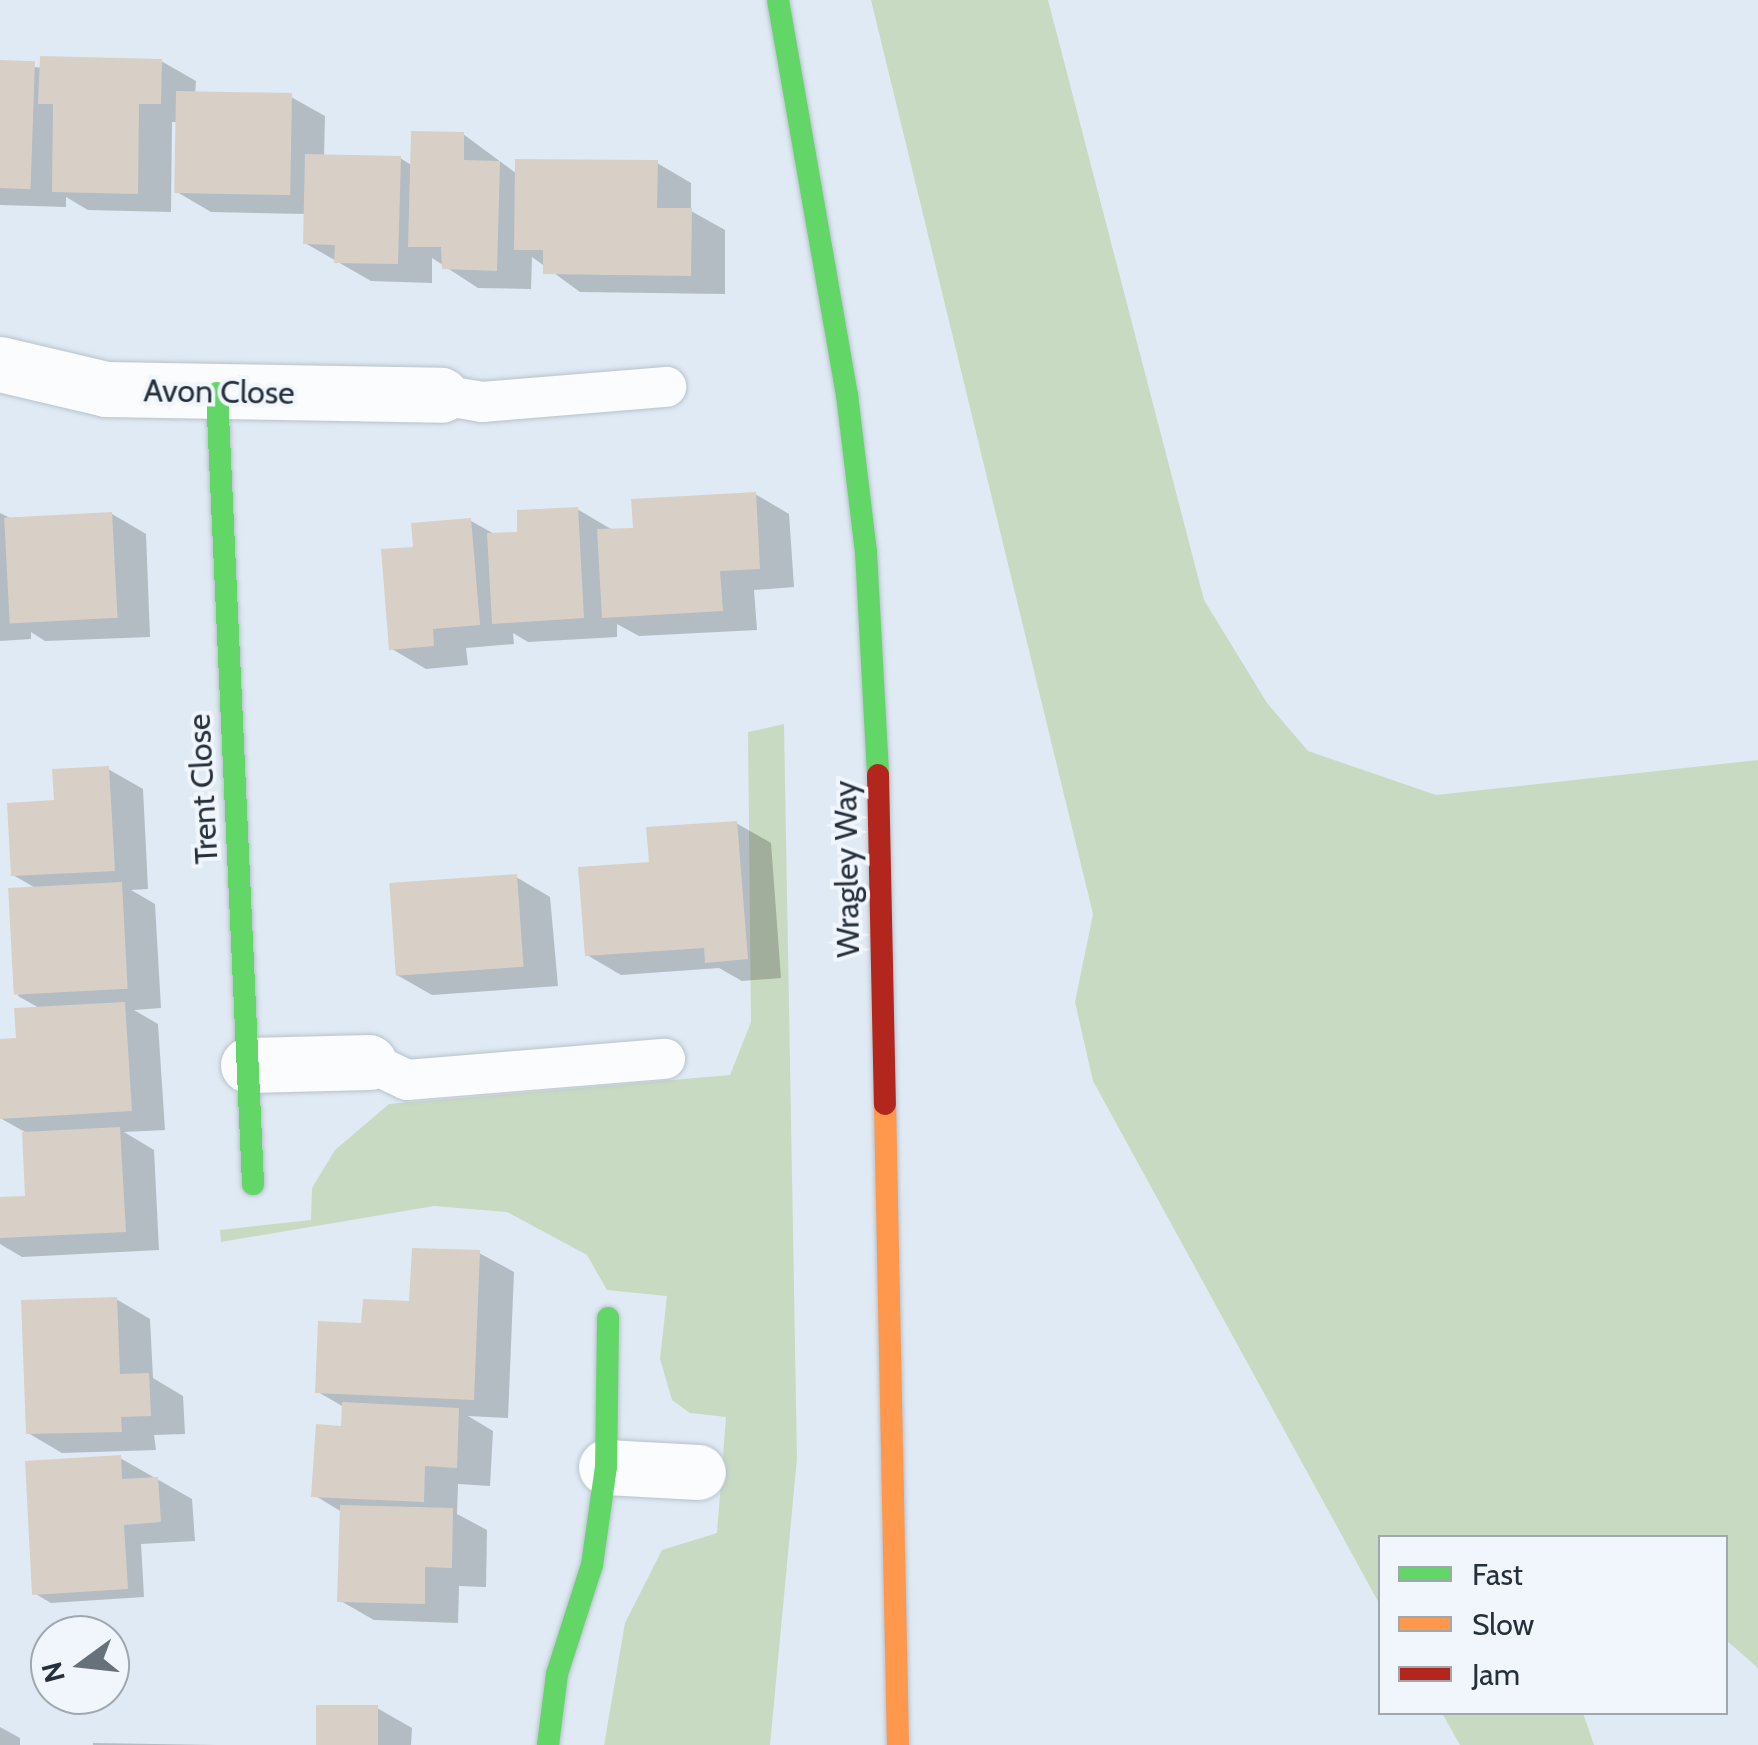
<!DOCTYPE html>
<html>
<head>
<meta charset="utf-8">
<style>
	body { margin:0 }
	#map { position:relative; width:1758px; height:1745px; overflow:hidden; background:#e0eaf4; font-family:Cabin,sans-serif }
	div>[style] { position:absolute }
	.green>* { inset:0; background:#c8dac2 }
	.shadow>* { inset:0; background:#0003 }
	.building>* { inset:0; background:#d8d0c7; transform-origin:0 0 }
	.roads { filter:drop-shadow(0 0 2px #b8c2cb) drop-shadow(0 0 2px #b8c2cb) }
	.lane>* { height:40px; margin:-20px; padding:0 20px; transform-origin:20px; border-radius:20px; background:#fafcfd }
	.street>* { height:55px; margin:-27.5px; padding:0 27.5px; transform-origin:27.5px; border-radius:27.5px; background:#fafcfd }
	.fast>* { height:22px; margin:-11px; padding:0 11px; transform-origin:11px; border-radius:11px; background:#63d668 }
	.slow>* { height:22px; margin:-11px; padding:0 11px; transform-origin:11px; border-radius:11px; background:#ff974d }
	.jam>* { height:22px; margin:-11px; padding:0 11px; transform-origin:11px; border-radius:11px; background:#b3261e }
	span { translate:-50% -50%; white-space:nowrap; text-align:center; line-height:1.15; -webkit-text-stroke:8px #f0f6fc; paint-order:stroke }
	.street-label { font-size:32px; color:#25303c }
	.legend { position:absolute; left:1378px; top:1535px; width:350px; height:180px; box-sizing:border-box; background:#f0f6fc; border:2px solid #9fa7af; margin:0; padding:12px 18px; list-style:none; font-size:30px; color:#25303c }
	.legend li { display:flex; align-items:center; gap:20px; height:50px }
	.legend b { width:50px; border:2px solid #9fa7af }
	.north { position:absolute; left:30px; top:1615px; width:100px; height:100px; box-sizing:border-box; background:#f0f6fc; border:2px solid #9fa7af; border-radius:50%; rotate:255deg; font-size:28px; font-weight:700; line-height:40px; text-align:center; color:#25303c }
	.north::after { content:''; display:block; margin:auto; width:35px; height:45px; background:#66717c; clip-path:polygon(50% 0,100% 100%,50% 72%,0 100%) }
</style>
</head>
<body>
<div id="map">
	<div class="green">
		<i style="clip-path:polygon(871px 0,1048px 0,1204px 600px,1267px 703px,1308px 751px,1436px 795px,1758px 760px,1758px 1668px,1726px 1640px,1726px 1538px,1380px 1538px,1380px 1605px,1093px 1081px,1075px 1002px,1093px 914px)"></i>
		<i style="clip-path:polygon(784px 724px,797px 1458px,770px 1745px,604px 1745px,625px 1623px,662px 1550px,717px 1533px,726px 1417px,690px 1413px,672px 1400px,660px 1359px,667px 1296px,607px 1290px,587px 1255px,507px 1212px,434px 1206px,221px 1242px,220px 1230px,311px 1220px,312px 1188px,335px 1150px,389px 1104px,730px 1075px,751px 1022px,748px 732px)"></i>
		<i style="clip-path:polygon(1442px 1713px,1583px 1713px,1594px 1745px,1460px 1745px)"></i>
	</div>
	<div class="shadow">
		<i style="clip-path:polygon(161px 61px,196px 81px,195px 94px,291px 97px,325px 116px,324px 157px,400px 158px,413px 166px,463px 134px,517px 174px,657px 163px,691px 183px,691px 211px,725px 230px,725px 294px,580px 292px,532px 257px,531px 289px,478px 288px,432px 258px,432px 283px,371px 281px,305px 243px,306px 214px,211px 212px,177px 192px,178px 122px,172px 122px,171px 212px,88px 210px,66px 197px,66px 207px,0 205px,0 62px,42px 68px)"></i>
		<i style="clip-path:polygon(755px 494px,789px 514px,794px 587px,754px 590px,757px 630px,639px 636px,617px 624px,617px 637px,528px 642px,513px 633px,514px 644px,466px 648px,468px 665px,426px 669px,392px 649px,416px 549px,471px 521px,496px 535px,520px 534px,577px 509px,611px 529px,636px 530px)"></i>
		<i style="clip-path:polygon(0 513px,10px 518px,112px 514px,146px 534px,150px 637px,45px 641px,31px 632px,31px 639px,0 641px)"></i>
		<i style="clip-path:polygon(108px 769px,143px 789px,148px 889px,131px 890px,155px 904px,161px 1008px,134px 1010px,158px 1024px,165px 1130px,124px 1132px,154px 1150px,159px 1250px,22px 1257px,0 1244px,0 1199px,28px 1198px,25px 1132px,0 1118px,0 1041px,18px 1040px,41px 1009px,18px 996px,39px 890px,13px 875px,56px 803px)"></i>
		<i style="clip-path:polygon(736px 823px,771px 843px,781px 978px,742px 981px,719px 968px,621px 975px,587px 955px,652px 864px)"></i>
		<i style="clip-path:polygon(516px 877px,550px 897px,558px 986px,432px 995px,397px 975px)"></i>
		<i style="clip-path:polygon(479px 1253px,514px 1272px,508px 1418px,468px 1416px,493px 1431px,490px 1486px,458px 1484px,457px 1514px,487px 1530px,486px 1587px,459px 1586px,458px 1623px,374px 1620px,339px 1600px,342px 1512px,314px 1495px,344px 1428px,344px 1407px,318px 1392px,363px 1326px,412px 1304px)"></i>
		<i style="clip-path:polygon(116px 1299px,150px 1319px,153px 1378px,183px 1396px,185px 1434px,154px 1435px,156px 1450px,62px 1453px,28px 1433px)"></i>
		<i style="clip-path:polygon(120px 1458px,192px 1499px,195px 1541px,141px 1544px,144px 1597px,51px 1603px,34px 1593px)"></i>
		<i style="clip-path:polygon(377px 1708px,412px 1728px,411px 1745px,318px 1745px)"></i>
		<i style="clip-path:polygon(0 1727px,20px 1738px,20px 1745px,0 1745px)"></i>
		<i style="clip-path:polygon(93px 1743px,217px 1745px,218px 1745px,93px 1745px)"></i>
	</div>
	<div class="building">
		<i style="clip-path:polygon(40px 56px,162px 59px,161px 104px,139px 104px,138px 194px,52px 192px,53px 104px,38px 104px)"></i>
		<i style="left:0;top:60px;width:35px;height:128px;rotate:2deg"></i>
		<i style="left:176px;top:91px;width:116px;height:102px;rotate:1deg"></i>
		<i style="clip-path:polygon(411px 131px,464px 132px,464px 160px,500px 161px,497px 271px,442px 269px,441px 247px,408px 247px)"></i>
		<i style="clip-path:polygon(305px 154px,401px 156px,398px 264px,334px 263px,335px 245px,303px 244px)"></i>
		<i style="clip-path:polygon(515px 159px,658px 160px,657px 208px,692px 208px,691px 276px,543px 274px,543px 250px,514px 250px)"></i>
		<i style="clip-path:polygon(756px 492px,760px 569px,720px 571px,723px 611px,602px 618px,597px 529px,633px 528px,631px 499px)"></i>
		<i style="clip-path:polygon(578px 507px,584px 618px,492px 624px,487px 533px,517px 532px,517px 510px)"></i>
		<i style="left:112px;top:512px;width:106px;height:108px;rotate:87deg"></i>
		<i style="clip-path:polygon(471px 518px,480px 625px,433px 629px,434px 646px,389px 650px,381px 549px,413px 547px,411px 523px)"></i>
		<i style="clip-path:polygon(109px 766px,115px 871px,11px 876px,7px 803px,54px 800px,52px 769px)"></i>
		<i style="clip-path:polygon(737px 821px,748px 959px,705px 963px,704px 948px,585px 956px,578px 867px,649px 862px,646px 827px)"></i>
		<i style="left:517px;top:874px;width:93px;height:128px;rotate:86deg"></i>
		<i style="left:122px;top:882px;width:107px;height:114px;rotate:87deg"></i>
		<i style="clip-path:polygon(125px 1002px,132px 1111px,0 1119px,0 1039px,16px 1038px,14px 1008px)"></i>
		<i style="clip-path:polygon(120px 1127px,126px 1232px,0 1238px,0 1197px,25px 1196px,22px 1132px)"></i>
		<i style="clip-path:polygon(412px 1248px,480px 1250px,474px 1400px,315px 1393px,318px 1321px,361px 1323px,363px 1299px,409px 1301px)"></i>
		<i style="clip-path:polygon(117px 1297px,120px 1374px,149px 1373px,151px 1416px,121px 1417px,122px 1432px,26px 1434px,21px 1300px)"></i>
		<i style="clip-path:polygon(342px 1402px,459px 1408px,457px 1468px,425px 1466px,424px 1502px,311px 1497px,316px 1424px,341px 1426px)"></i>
		<i style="clip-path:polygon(121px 1455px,122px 1479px,158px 1477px,161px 1522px,124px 1525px,128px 1589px,32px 1595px,25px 1461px)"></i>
		<i style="clip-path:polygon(340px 1505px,453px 1508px,452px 1568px,425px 1567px,425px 1604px,337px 1602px)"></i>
		<i style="left:316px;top:1705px;width:62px;height:40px"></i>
	</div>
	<div class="roads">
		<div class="lane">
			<i style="left:441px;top:395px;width:42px;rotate:9.7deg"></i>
			<i style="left:482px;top:402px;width:185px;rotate:-4.7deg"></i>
			<i style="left:369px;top:1062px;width:42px;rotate:25.3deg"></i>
			<i style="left:407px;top:1080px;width:259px;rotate:-4.7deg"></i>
		</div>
		<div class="street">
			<i style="left:0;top:364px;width:109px;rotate:13.3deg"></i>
			<i style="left:106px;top:389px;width:335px;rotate:1deg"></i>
			<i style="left:248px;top:1065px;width:121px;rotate:-1.4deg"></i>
			<i style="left:606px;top:1467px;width:92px;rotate:3.1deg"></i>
		</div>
		<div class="fast">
			<i style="left:778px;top:0;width:401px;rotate:80.1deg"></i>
			<i style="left:847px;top:395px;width:158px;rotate:83.1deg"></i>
			<i style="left:866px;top:552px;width:223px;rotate:86.9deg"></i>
			<i style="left:217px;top:393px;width:792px;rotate:87.39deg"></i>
			<i style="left:548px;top:1745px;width:72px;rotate:-82.8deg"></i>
			<i style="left:557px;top:1674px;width:114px;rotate:-72.2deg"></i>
			<i style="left:592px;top:1565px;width:99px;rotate:-81.9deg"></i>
			<i style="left:606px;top:1467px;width:149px;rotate:-89.2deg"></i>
		</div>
		<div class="slow">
			<i style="left:885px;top:1104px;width:641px;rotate:88.84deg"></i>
		</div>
		<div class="jam">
			<i style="left:878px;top:775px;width:329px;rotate:88.8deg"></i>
		</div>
	</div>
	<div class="street-label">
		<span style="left:219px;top:392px;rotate:1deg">Avon Close</span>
		<span style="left:203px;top:789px;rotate:-93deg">Trent Close</span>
		<span style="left:847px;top:869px;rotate:-91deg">Wragley Way</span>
	</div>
	<ul class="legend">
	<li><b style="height:12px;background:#63d668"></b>Fast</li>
	<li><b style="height:12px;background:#ff974d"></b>Slow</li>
	<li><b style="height:12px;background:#b3261e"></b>Jam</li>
	</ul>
	<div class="north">N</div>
</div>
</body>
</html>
